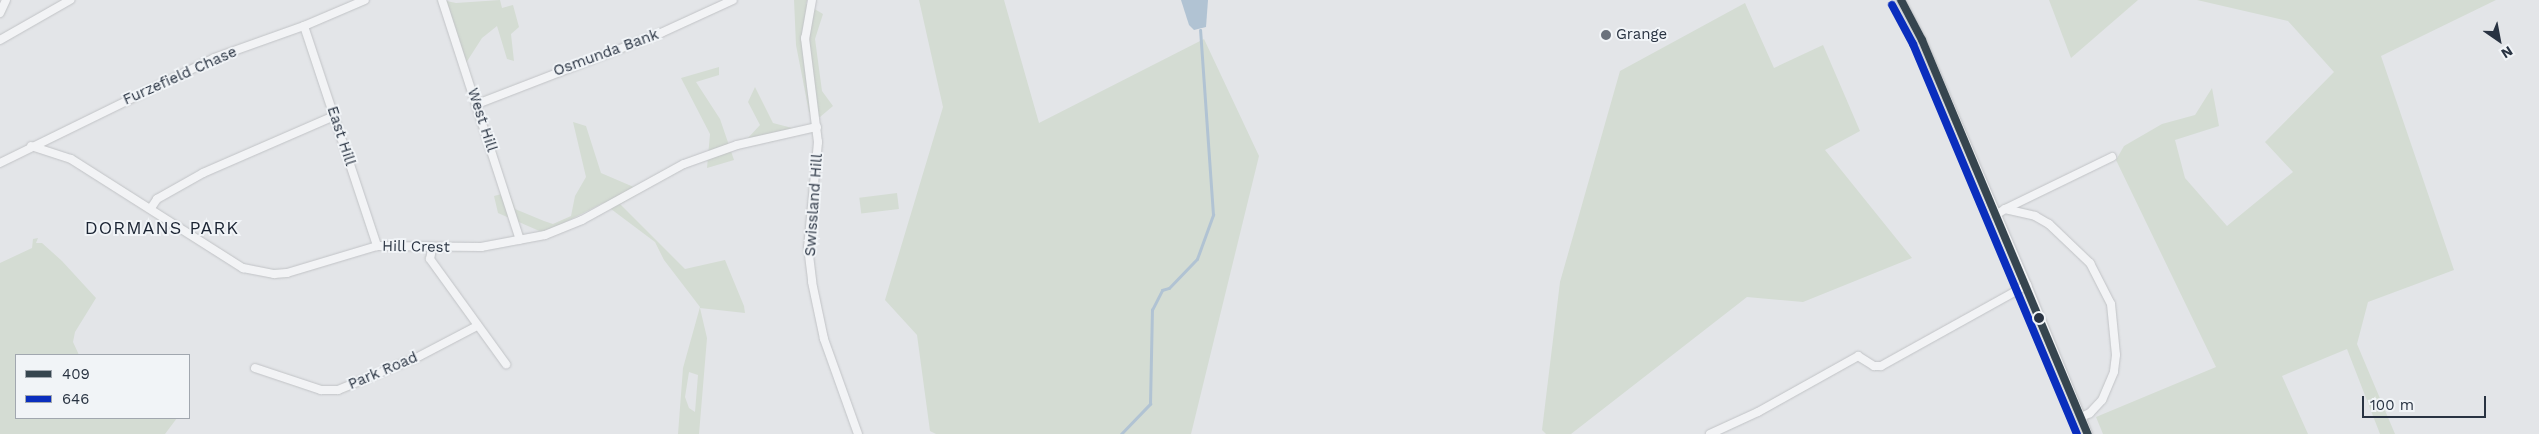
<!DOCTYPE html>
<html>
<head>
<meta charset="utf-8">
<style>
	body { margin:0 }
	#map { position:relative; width:2539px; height:434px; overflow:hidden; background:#e3e5e8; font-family:"Work Sans",sans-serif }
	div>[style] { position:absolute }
	.green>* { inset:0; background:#d4dcd3; transform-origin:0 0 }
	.water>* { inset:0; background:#b1c3d3 }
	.stream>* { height:2.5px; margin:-1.25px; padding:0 1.25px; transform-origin:1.25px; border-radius:1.25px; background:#b1c3d3 }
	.roads { filter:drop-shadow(0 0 1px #c1c3c6) drop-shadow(0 0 1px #c1c3c6) }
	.minor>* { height:8px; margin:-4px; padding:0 4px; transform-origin:4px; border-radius:4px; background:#f2f3f5 }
	.bus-1>* { height:8px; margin:-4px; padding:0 4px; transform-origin:4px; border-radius:4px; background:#36454f }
	.bus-2>* { height:8px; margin:-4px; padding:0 4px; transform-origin:4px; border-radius:4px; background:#0a2ebe }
	.dots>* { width:14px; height:14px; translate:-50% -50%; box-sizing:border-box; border:2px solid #f1f4f7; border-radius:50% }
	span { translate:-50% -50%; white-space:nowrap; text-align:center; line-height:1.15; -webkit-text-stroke:4px #f1f4f7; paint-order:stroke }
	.poi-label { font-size:15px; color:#293342 }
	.left { translate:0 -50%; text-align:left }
	.street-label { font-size:15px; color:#293342 }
	.quarter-label { font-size:18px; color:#1b2433; letter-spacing:1px }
	.legend { position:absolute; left:15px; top:354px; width:175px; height:65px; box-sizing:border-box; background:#f1f4f7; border:1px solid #a1a7af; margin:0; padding:6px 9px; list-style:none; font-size:15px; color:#293342 }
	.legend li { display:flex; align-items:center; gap:10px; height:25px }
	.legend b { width:25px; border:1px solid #a1a7af }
	.north { position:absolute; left:2474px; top:15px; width:50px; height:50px; -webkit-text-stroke:4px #f1f4f7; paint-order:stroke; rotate:147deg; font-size:14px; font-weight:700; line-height:20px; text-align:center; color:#293342 }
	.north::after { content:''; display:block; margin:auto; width:18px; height:22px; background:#293342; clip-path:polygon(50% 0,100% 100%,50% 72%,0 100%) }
	.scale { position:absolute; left:2362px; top:396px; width:124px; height:22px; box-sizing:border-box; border:2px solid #293342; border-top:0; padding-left:6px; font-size:15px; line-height:18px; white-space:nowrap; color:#293342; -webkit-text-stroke:4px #f1f4f7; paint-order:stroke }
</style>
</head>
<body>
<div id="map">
	<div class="green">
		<i style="clip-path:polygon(442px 0,456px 3px,500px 0,502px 8px,513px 5px,519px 27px,511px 34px,514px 61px,507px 59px,497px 26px,482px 38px,464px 66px)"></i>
		<i style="clip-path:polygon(794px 0,807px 0,806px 4px,823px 14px,815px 39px,822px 91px,833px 106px,820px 117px,809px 112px,796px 45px)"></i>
		<i style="clip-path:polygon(919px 0,1004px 0,1039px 123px,1204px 39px,1259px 156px,1191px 434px,936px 434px,930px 431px,917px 335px,885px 300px,943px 107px)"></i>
		<i style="clip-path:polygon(2049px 0,2138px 0,2071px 58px)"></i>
		<i style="clip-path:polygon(2197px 0,2496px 0,2381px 56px,2454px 270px,2368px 302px,2357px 344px,2395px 434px,2380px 434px,2347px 349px,2282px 376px,2308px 434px,2103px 434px,2096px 417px,2216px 367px,2116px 160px,2124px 146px,2162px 124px,2195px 115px,2212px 88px,2219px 126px,2175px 140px,2185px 178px,2227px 226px,2293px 172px,2265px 142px,2334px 72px,2288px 21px)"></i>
		<i style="clip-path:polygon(1745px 3px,1774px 68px,1823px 45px,1860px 131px,1825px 150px,1912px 258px,1803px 302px,1747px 297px,1571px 434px,1546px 434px,1542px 430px,1560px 282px,1620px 71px)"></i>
		<i style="clip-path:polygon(719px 67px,719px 75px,696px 82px,720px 119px,734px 160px,707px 168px,710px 134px,681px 78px)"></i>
		<i style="clip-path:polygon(755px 87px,773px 123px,796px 129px,772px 142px,748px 138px,760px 125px,748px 102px)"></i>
		<i style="clip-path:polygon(evenodd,573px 122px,586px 126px,601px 173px,643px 191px,620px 204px,685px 269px,725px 260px,744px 306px,745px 313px,700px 308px,707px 338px,699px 434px,678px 434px,683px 368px,700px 307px,664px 260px,655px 242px,603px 203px,544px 233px,498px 213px,494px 196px,509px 192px,515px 209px,544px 221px,553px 224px,571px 216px,575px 196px,586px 177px,573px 122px,689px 372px,698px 375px,695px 412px,689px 408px,685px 397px,689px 372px)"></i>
		<i style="left:897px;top:193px;width:16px;height:38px;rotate:83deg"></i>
		<i style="clip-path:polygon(38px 238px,36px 243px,42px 243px,62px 261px,96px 298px,75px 332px,73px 342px,79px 355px,16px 355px,16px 418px,177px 418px,165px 434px,0 434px,0 263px,32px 248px,33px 239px)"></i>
	</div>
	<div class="water">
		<i style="clip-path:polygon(1181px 0,1208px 0,1206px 27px,1194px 30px,1189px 25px)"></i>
	</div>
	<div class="stream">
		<i style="left:1121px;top:434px;width:42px;rotate:-46deg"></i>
		<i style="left:1150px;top:404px;width:94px;rotate:-88.8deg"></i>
		<i style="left:1152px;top:310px;width:22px;rotate:-63deg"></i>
		<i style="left:1162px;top:290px;width:7px;rotate:-16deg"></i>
		<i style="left:1169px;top:288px;width:40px;rotate:-46deg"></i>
		<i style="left:1197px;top:259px;width:47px;rotate:-70deg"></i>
		<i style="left:1213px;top:215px;width:185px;rotate:-94deg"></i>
	</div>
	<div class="roads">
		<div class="minor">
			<i style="left:442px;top:0;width:252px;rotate:72deg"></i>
			<i style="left:812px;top:0;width:39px;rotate:100deg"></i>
			<i style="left:805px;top:38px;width:105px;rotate:82.9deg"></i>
			<i style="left:818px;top:142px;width:105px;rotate:95.4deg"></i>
			<i style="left:808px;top:247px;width:35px;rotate:83deg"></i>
			<i style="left:812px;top:282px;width:58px;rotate:78.1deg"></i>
			<i style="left:824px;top:339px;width:101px;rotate:70.3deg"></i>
			<i style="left:1901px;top:0;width:45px;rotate:62.3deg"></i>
			<i style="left:1922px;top:40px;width:267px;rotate:66.8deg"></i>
			<i style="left:2027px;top:285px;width:161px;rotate:67.7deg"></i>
			<i style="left:0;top:13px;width:14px;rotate:-65deg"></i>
			<i style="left:304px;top:26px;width:232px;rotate:71.6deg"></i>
			<i style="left:0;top:40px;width:81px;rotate:-29.7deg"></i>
			<i style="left:477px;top:104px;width:197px;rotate:-21.1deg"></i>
			<i style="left:661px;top:33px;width:79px;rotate:-24.6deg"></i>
			<i style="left:31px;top:146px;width:42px;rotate:18deg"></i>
			<i style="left:71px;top:159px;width:204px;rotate:32.4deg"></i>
			<i style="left:243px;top:268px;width:32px;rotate:11deg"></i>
			<i style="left:274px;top:274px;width:13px;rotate:-4deg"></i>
			<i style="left:287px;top:273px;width:94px;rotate:-16.7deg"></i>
			<i style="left:377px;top:246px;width:104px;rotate:0.6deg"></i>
			<i style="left:481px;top:247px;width:65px;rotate:-10.6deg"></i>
			<i style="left:545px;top:235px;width:40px;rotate:-22deg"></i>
			<i style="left:582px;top:220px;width:116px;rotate:-28.8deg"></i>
			<i style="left:684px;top:164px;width:56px;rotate:-19.7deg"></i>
			<i style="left:737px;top:145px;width:82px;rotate:-12.7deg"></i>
			<i style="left:0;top:163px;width:238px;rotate:-26.1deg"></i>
			<i style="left:214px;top:58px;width:96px;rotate:-19.6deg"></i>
			<i style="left:304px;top:26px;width:66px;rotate:-23.1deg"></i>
			<i style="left:151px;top:208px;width:11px;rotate:-56deg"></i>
			<i style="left:157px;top:199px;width:53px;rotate:-29.5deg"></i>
			<i style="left:203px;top:173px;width:143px;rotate:-23.5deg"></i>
			<i style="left:2005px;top:209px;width:119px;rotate:-25.9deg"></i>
			<i style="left:1996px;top:215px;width:11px;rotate:-34deg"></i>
			<i style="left:2005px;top:209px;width:31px;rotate:13deg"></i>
			<i style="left:2035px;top:216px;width:16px;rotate:30deg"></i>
			<i style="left:2049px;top:224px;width:57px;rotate:43.6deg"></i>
			<i style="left:2090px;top:263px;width:46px;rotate:62.9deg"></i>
			<i style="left:2111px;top:304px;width:51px;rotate:84.4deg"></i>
			<i style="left:2116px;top:355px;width:17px;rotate:97deg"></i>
			<i style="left:2114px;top:372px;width:30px;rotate:113deg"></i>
			<i style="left:2102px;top:400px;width:18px;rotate:133deg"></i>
			<i style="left:2090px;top:413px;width:10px;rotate:156deg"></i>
			<i style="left:432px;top:249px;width:10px;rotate:101deg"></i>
			<i style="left:430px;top:259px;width:130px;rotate:54.1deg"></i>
			<i style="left:255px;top:368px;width:70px;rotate:18.4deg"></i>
			<i style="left:321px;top:390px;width:17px"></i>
			<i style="left:338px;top:390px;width:84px;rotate:-22.3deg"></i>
			<i style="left:416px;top:358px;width:69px;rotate:-27.7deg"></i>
			<i style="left:1710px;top:434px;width:53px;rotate:-24.6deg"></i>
			<i style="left:1758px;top:412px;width:115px;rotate:-29.2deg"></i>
			<i style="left:1858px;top:356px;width:19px;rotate:32deg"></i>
			<i style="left:1874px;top:366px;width:7px"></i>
			<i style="left:1881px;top:366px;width:167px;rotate:-29deg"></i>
		</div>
	</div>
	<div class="bus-1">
		<i style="left:1901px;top:0;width:45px;rotate:62.3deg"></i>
		<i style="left:1922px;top:40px;width:428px;rotate:67.2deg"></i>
	</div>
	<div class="bus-2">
		<i style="left:1892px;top:5px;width:44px;rotate:61.7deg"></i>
		<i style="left:1913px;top:44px;width:423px;rotate:67.2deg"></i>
	</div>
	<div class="dots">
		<i style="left:1606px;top:35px;background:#6a717c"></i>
		<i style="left:2039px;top:318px;background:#293342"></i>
	</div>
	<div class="poi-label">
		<span class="left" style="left:1616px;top:35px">Grange</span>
	</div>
	<div class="street-label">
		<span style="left:606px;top:53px;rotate:-20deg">Osmunda Bank</span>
		<span style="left:180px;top:76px;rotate:-24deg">Furzefield Chase</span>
		<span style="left:482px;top:120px;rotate:72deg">West Hill</span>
		<span style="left:341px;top:136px;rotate:72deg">East Hill</span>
		<span style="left:814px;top:205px;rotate:-86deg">Swissland Hill</span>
		<span style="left:416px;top:247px;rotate:1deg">Hill Crest</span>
		<span style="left:383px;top:371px;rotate:-23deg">Park Road</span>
	</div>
	<div class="quarter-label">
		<span style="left:162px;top:228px">DORMANS PARK</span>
	</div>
	<ul class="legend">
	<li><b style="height:6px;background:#36454f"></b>409</li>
	<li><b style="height:6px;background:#0a2ebe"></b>646</li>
	</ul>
	<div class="north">N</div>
	<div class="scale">100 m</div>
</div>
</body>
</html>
